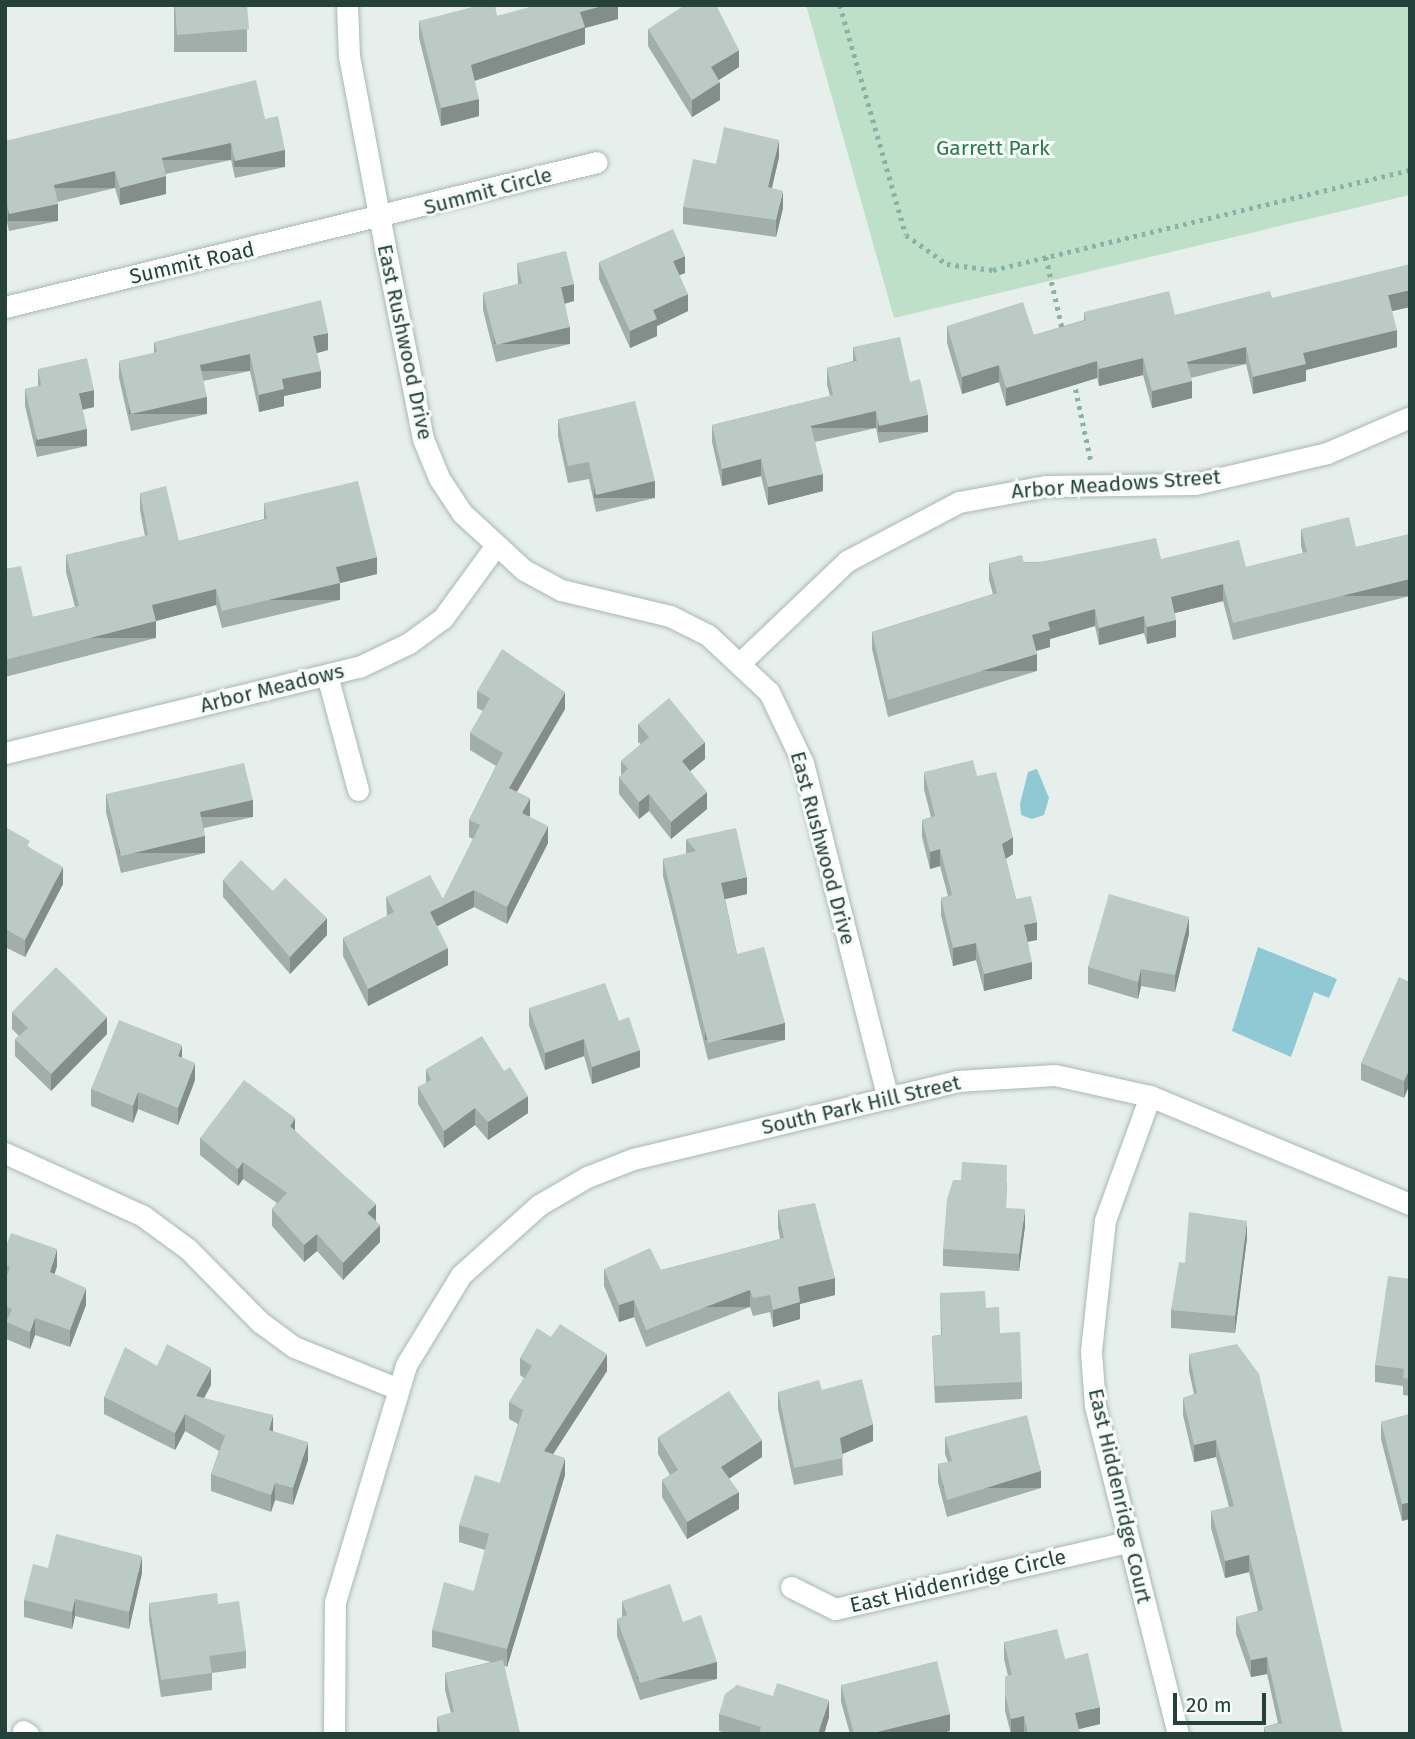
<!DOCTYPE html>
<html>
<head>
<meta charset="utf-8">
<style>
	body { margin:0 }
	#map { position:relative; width:1415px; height:1739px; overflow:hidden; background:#e6efeb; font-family:"Fira Sans",sans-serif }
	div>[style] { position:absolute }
	.green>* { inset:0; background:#bfe0c8 }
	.water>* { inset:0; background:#8ec9d4 }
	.path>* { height:4.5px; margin-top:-2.25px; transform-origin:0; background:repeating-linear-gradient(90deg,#86b3a5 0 3.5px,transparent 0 8.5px) }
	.roads { filter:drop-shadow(0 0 2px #a8b8b2) drop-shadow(0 0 2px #a8b8b2) }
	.street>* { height:21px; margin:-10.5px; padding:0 10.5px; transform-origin:10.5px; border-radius:10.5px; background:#fff }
	.wall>* { inset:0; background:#a1aea9; transform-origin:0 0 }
	.shaded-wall>* { inset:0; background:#838d89; transform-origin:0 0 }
	.building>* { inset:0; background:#bbcac4 }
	span { translate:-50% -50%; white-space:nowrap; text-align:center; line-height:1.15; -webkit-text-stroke:6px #f7fbf9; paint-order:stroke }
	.park-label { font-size:21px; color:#2d7a4b }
	.street-label { font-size:21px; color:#24423a }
	.frame { position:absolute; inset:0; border:7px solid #24423a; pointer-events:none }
	.scale { position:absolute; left:1173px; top:1693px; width:93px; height:32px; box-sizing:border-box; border:4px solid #24423a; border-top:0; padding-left:9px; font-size:21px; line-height:24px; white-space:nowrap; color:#24423a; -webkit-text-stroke:5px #f7fbf9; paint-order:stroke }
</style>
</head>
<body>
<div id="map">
	<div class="green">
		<i style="clip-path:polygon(806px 5px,1410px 5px,1410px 195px,894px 318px)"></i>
	</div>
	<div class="water">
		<i style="clip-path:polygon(1037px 769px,1049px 798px,1044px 815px,1032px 819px,1021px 815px,1020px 804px,1028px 772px)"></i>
		<i style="clip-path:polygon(1258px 947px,1337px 979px,1329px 998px,1314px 992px,1291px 1057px,1232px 1031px)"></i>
	</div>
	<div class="path">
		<i style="left:840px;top:5px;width:239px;rotate:74deg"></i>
		<i style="left:906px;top:235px;width:50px;rotate:35.3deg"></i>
		<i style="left:947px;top:264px;width:46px;rotate:7.4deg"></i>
		<i style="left:993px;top:270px;width:429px;rotate:-13.5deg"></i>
		<i style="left:1046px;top:257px;width:76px;rotate:77.1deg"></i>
		<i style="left:1074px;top:381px;width:82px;rotate:78deg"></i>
	</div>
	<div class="roads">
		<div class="street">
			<i style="left:347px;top:5px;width:51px;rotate:87.8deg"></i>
			<i style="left:349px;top:56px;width:194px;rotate:79.3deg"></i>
			<i style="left:385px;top:247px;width:196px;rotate:78.8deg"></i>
			<i style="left:423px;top:439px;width:42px;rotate:67.7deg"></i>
			<i style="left:439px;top:478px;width:42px;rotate:56.7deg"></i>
			<i style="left:462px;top:513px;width:84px;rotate:42.6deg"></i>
			<i style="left:524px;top:570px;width:42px;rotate:28.4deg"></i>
			<i style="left:561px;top:590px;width:112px;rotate:13.4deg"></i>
			<i style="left:670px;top:616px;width:42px;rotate:26.6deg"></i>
			<i style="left:708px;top:635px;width:83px;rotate:43.1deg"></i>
			<i style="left:769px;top:692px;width:79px;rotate:64.4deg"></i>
			<i style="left:803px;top:763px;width:346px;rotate:75.8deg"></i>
			<i style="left:5px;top:307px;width:609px;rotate:-13.76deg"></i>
			<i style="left:742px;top:661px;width:145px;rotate:-43.6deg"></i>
			<i style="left:847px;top:561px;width:127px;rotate:-27.8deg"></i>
			<i style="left:959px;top:502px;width:88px;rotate:-10.4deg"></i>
			<i style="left:1046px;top:486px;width:149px;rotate:-0.8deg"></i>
			<i style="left:1195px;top:484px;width:136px;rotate:-13.2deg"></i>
			<i style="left:1327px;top:453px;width:90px;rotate:-23.4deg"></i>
			<i style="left:327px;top:675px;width:119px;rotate:74.9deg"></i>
			<i style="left:5px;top:753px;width:364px;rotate:-13.7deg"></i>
			<i style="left:359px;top:667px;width:55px;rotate:-25.6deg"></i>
			<i style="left:409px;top:643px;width:42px;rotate:-36.3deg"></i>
			<i style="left:443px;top:618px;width:87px;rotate:-53.9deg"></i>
			<i style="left:1150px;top:1096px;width:132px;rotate:109.9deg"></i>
			<i style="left:1105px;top:1220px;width:133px;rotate:96.1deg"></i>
			<i style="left:1091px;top:1352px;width:54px;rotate:85.8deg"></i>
			<i style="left:1095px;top:1406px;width:338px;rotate:75.8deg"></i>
			<i style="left:5px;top:1153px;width:152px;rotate:24.5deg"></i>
			<i style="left:143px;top:1216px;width:56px;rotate:36.3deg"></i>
			<i style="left:188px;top:1249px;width:103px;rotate:45.4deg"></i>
			<i style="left:260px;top:1322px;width:42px;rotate:36.3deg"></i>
			<i style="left:294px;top:1347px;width:110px;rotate:21.9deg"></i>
			<i style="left:791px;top:1587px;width:49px;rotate:26.6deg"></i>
			<i style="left:835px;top:1609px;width:301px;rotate:-12.9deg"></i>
			<i style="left:23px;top:1731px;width:6px;rotate:31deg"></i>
			<i style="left:334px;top:1734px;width:132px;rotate:-89.6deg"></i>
			<i style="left:335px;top:1602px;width:247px;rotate:-73.3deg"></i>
			<i style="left:406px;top:1365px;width:105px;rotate:-58.6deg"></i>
			<i style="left:461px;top:1275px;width:105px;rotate:-41.9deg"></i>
			<i style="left:539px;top:1205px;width:56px;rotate:-30.3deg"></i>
			<i style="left:587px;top:1177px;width:49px;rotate:-21.4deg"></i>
			<i style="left:633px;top:1159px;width:333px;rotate:-13.5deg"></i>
			<i style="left:957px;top:1081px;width:98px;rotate:-3.5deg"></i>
			<i style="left:1055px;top:1075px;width:97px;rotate:12.5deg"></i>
			<i style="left:1150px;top:1096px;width:282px;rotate:22.6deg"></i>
		</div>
	</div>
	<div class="wall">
		<i style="left:174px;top:5px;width:73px;height:47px"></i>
		<i style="clip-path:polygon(618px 5px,618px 19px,585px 28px,585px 44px,474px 81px,479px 116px,441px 126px,419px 38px,419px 21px,497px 16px)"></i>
		<i style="clip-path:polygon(648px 29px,739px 67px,719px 80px,720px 100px,692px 117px,648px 46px)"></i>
		<i style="clip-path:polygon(265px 119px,285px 167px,235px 178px,231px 160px,166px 174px,166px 194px,120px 205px,115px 188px,57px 202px,58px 221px,9px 231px,5px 213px,5px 141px)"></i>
		<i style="clip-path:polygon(779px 157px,772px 188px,783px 208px,776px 237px,683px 224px,683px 207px,716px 164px)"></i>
		<i style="clip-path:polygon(599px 262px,685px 273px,679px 275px,688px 311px,657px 326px,657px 336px,630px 348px,599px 279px)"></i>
		<i style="clip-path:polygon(517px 263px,574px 301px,565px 304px,570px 344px,496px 362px,483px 310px,483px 293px,518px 284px)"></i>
		<i style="clip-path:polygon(1272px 298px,1410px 307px,1392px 311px,1397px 347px,1306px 370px,1306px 381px,1253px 394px,1246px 364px,1191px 378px,1192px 398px,1152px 408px,1143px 375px,1099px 386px,1097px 378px,1006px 406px,999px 382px,962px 394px,947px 343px,947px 326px,1034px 335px,1084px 320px,1084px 312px,1175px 315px)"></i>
		<i style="clip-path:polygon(154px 342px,328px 350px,317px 353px,321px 388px,284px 396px,284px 406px,259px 412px,250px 371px,203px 381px,207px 414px,131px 431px,119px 378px,119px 361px,154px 353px)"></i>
		<i style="clip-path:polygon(853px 347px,910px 382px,928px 432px,879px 443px,876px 428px,815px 442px,823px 491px,768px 505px,761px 476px,722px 486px,712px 442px,712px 425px,830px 396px,827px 385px,827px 368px,853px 361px)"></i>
		<i style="clip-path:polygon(38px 369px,94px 407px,82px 410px,87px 446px,37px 457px,25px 406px,25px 389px,38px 386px)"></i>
		<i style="clip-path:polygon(558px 419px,655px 498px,596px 512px,589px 479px,568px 483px,558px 436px)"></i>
		<i style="clip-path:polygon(140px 493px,179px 541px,264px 519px,264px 503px,377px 574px,340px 583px,340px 600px,222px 628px,216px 605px,156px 621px,156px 638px,5px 677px,5px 569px,33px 617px,75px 607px,66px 572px,66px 555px,145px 536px,140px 510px)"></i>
		<i style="clip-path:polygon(1301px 529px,1356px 547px,1410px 534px,1410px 596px,1233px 640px,1223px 601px,1175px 613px,1176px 637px,1147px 644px,1144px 633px,1099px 645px,1095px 626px,1050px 639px,1050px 647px,1036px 651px,1037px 671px,888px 717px,872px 649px,872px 632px,993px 594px,989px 580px,989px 563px,1161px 559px,1246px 567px,1303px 553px,1301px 546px)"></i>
		<i style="clip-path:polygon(477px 691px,565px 709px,517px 792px,530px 815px,529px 816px,548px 843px,507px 924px,474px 907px,437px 926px,448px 965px,368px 1006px,343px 956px,343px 938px,387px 916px,386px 897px,443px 899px,473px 839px,469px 837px,469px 820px,496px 766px,470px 750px,470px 733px,483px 711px,477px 708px)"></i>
		<i style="clip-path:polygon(638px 724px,705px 759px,690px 771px,707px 809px,671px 839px,649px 811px,639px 819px,619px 794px,619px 777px,621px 776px,621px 761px,641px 744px,638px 742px)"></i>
		<i style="clip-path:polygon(924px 772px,977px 776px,1013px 854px,1006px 859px,1016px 899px,1037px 940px,1028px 942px,1032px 979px,984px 991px,976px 960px,953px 966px,941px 915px,941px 898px,948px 896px,940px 866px,930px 869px,922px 837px,922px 820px,931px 817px,924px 789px)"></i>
		<i style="clip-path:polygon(106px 794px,253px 817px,204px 828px,205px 853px,121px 873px,106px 812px)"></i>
		<i style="clip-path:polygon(5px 827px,30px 848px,63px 884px,25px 957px,5px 947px)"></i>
		<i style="clip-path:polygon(686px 839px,747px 894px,725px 899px,737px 954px,785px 1040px,708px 1060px,663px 876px,663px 859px,686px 854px)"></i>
		<i style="clip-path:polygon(223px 880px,273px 891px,327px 935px,290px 974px,223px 897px)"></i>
		<i style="clip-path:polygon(1189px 934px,1175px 992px,1141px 986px,1138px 999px,1088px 984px,1088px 967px)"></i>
		<i style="clip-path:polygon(1410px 982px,1404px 1098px,1361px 1080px,1361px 1063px)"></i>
		<i style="clip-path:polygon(529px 1008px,619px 1021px,640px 1067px,592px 1084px,584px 1056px,545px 1070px,529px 1025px)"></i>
		<i style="clip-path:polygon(12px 1012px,107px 1034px,51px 1091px,15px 1056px,15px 1039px,19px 1036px,12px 1029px)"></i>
		<i style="clip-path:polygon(182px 1058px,195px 1080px,178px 1125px,138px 1109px,133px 1123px,91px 1106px,91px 1089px)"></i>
		<i style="clip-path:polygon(426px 1069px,504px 1071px,528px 1113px,488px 1140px,475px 1125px,444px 1148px,418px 1104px,418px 1087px,426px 1083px)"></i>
		<i style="clip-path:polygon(295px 1131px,375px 1221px,380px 1242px,343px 1280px,317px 1251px,304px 1262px,272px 1226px,272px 1209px,277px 1203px,243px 1179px,238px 1186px,200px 1155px,200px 1138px)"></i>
		<i style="clip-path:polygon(1007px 1182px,1006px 1208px,1025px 1226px,1019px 1271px,943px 1266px,943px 1249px)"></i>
		<i style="clip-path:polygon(778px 1210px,835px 1295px,800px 1304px,800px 1319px,773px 1327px,770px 1312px,753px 1316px,750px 1307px,646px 1347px,634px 1317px,619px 1322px,604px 1286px,604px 1269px,661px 1270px,780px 1239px,778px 1227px)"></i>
		<i style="clip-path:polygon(1247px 1238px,1235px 1333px,1171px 1328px,1171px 1310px,1185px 1263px)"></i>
		<i style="clip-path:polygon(5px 1249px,57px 1266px,54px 1274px,86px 1305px,70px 1347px,35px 1335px,30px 1349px,6px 1339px)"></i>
		<i style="clip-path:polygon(1410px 1279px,1410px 1396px,1403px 1395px,1403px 1386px,1375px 1382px,1375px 1365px)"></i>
		<i style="clip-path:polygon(940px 1293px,986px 1308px,1000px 1333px,1022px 1382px,1022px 1399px,935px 1403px,932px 1336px,941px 1335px)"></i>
		<i style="clip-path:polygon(1189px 1354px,1343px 1734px,1264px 1734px,1264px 1727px,1278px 1723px,1267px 1674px,1251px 1677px,1236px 1634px,1236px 1617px,1258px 1611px,1249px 1572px,1225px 1578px,1211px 1528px,1211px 1511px,1229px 1507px,1216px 1457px,1194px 1462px,1183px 1415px,1183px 1398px,1194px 1394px,1189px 1371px)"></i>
		<i style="clip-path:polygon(520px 1358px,607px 1371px,553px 1454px,565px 1475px,507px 1667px,504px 1666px,520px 1734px,437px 1734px,437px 1717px,451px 1713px,445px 1690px,445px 1673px,491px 1662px,432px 1647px,432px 1630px,474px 1591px,485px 1550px,459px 1542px,459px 1525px,500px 1483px,518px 1424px,509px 1419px,509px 1402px,524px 1378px,520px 1375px)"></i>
		<i style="clip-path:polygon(157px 1366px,211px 1385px,204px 1398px,273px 1431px,308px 1460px,293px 1505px,275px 1500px,271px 1512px,211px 1491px,211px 1474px,219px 1451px,185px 1431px,175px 1450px,104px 1414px,104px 1397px)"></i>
		<i style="clip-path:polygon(822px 1390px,873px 1441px,842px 1454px,843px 1475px,794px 1485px,778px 1409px,778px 1392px)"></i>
		<i style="clip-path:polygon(1410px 1414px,1402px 1521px,1381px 1439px,1381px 1422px)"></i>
		<i style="clip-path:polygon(658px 1437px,762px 1457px,729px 1478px,739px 1509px,687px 1539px,662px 1497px,662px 1480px,670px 1475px,658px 1454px)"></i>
		<i style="clip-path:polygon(945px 1437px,1041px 1488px,947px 1517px,938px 1482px,938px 1464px,948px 1462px,945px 1454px)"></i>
		<i style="clip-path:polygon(48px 1568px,142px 1573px,129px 1629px,75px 1616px,72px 1629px,24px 1617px,24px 1600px)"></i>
		<i style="clip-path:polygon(622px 1601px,683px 1622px,717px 1679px,640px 1700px,617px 1636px,617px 1619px,622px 1617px)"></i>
		<i style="clip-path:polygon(149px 1603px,218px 1604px,246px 1651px,246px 1668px,212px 1673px,212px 1690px,161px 1697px,149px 1620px)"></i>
		<i style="clip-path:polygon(1004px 1642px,1065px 1659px,1100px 1724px,1079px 1729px,1080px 1734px,1011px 1734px,1005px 1711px,1005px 1676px,1008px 1676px,1004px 1659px)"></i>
		<i style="clip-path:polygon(841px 1685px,950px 1731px,938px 1734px,850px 1734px,841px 1702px)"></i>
		<i style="clip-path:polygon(719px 1714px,829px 1717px,824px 1734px,729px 1734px,719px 1731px)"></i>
	</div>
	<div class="shaded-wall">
		<i style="clip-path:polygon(606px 5px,618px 5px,618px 19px,585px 28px,585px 44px,471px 82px,471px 65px,580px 12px)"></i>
		<i style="clip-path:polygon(739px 50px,739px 67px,711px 85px,711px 67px)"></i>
		<i style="clip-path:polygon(720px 82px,720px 100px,692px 117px,692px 100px)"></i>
		<i style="clip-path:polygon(479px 99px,479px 116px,441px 126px,441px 108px)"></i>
		<i style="clip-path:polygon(779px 140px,779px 157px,768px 204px,768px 187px)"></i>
		<i style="left:231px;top:143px;width:17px;height:71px;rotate:90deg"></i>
		<i style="left:285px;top:150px;width:17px;height:51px;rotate:90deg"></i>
		<i style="left:115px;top:171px;width:17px;height:63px;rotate:90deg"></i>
		<i style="clip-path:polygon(166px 176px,166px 194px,120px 205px,120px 188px)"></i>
		<i style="clip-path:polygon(783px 191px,783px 208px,776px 237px,776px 220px)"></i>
		<i style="left:58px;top:204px;width:17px;height:50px;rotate:90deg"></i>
		<i style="clip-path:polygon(685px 256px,685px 273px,673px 278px,673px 261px)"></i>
		<i style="clip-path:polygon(574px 284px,574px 301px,561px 304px,561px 287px)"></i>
		<i style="clip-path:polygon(1410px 290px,1410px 307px,1388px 312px,1388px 295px)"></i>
		<i style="clip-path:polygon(688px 294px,688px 311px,657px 326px,657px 336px,630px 348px,630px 331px,653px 310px)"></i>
		<i style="left:570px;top:327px;width:17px;height:76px;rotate:90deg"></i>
		<i style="clip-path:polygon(1397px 330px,1397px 347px,1306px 370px,1306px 381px,1253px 394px,1253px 377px,1303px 353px)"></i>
		<i style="clip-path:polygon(328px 333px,328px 350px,313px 354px,313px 336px)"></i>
		<i style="left:1246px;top:347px;width:17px;height:61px;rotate:90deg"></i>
		<i style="left:250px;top:354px;width:17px;height:51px;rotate:90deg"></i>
		<i style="clip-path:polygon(1143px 358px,1143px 375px,1099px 386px,1099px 369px)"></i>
		<i style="clip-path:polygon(1097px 361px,1097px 378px,1006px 406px,1006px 388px)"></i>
		<i style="clip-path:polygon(999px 365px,999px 382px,962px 394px,962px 377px)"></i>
		<i style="clip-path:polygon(321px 371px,321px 388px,284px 396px,284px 406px,259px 412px,259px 395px,282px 379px)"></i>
		<i style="clip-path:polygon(1192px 381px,1192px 398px,1152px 408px,1152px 391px)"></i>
		<i style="clip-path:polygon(94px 390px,94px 407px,79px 410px,79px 393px)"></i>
		<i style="left:207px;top:397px;width:17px;height:78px;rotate:90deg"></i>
		<i style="left:876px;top:411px;width:17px;height:67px;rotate:90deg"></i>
		<i style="left:928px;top:415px;width:17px;height:50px;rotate:90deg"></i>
		<i style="left:87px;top:429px;width:17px;height:51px;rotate:90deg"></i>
		<i style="clip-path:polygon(761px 459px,761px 476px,722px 486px,722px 469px)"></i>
		<i style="clip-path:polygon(823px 474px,823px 491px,768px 505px,768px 487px)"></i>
		<i style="left:655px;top:481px;width:17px;height:61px;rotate:90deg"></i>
		<i style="clip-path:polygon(377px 557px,377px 574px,336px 584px,336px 567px)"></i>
		<i style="left:1410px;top:579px;width:17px;height:182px;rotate:90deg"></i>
		<i style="left:340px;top:583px;width:17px;height:121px;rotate:90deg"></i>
		<i style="clip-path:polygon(1223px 584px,1223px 601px,1171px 614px,1171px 597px)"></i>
		<i style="clip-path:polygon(216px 589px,216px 605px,152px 622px,152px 605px)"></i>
		<i style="clip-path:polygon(1095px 609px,1095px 626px,1050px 639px,1050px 647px,1032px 652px,1032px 635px,1048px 622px)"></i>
		<i style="clip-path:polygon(1144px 616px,1144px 633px,1099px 645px,1099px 628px)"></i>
		<i style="clip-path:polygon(1176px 620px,1176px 637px,1147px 644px,1147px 627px)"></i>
		<i style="left:156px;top:621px;width:17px;height:156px;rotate:90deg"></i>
		<i style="left:1037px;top:654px;width:17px;height:156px;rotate:90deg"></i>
		<i style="clip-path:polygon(565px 692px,565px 709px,509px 805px,509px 788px)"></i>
		<i style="clip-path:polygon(705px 742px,705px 759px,682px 778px,682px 761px)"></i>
		<i style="clip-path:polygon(707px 792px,707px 809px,671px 839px,671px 822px)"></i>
		<i style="clip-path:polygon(649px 794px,649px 811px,639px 819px,639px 802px)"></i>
		<i style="clip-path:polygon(530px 798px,530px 815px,522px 830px,522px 813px)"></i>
		<i style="left:253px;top:800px;width:17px;height:54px;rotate:90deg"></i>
		<i style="clip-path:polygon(548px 826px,548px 843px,507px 924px,507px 907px)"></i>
		<i style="left:205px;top:836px;width:17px;height:86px;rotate:90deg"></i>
		<i style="clip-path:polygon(1013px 837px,1013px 854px,1002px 861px,1002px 844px)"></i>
		<i style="clip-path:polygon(940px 849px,940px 866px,930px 869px,930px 852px)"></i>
		<i style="clip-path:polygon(63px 867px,63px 884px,25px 957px,25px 940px)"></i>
		<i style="clip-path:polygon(747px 877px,747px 894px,721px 900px,721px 883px)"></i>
		<i style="clip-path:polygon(474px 890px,474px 907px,430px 930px,430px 912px)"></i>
		<i style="clip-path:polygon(1189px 917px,1189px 934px,1175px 992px,1175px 975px)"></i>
		<i style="clip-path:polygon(327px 918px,327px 935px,290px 974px,290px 957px)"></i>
		<i style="clip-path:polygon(1037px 922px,1037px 940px,1024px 942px,1024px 925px)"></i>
		<i style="clip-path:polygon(976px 943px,976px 960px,953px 966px,953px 948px)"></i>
		<i style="clip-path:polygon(448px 948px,448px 965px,368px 1006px,368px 989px)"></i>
		<i style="clip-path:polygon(1032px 962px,1032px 979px,984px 991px,984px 974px)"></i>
		<i style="clip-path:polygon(1141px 969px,1141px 986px,1138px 999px,1138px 982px)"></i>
		<i style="clip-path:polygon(107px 1017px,107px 1034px,51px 1091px,51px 1074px)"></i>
		<i style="left:785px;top:1023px;width:17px;height:80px;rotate:90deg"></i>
		<i style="clip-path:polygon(584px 1039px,584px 1056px,545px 1070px,545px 1053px)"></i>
		<i style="clip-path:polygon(182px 1045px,182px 1062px,178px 1056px)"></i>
		<i style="clip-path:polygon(640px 1050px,640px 1067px,592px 1084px,592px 1067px)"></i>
		<i style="clip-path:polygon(195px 1063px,195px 1080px,178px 1125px,178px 1108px)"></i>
		<i style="clip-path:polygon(1410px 1067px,1410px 1084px,1404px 1098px,1404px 1081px)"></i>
		<i style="clip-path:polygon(138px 1092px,138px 1109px,133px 1123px,133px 1106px)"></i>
		<i style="clip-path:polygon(528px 1096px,528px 1113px,488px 1140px,488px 1122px)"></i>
		<i style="clip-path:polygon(475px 1108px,475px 1125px,444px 1148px,444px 1131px)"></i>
		<i style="clip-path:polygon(295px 1118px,295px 1135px,290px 1126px)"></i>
		<i style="clip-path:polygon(243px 1162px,243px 1179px,238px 1186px,238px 1169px)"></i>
		<i style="clip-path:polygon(376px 1204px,376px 1221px,367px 1213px)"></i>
		<i style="clip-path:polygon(1025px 1209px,1025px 1226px,1019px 1271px,1019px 1254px)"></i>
		<i style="clip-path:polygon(1247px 1221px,1247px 1238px,1235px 1333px,1235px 1316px)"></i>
		<i style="clip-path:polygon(380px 1225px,380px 1242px,343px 1280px,343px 1263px)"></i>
		<i style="clip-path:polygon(317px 1234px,317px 1251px,304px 1262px,304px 1245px)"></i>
		<i style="clip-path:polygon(57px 1249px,57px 1266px,50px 1289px,50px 1272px)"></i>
		<i style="clip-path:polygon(835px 1278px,835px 1295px,800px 1304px,800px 1319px,773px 1327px,773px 1310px,798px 1287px)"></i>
		<i style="clip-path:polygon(86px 1288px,86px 1305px,70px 1347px,70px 1330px)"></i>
		<i style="left:750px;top:1290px;width:17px;height:111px;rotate:90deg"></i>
		<i style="clip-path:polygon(634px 1300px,634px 1317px,619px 1322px,619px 1305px)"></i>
		<i style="clip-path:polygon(35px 1318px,35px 1335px,30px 1349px,30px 1332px)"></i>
		<i style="clip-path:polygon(607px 1354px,607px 1371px,544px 1468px,544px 1451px)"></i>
		<i style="clip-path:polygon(211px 1368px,211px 1385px,196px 1413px,196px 1396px)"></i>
		<i style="clip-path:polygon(185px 1414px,185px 1431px,175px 1450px,175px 1433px)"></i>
		<i style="clip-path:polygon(273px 1415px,273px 1432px,269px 1430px)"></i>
		<i style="clip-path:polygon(873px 1424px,873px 1441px,840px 1455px,840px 1438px)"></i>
		<i style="clip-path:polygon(762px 1440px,762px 1457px,721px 1484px,721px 1467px)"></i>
		<i style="clip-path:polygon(1216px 1440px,1216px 1457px,1194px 1462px,1194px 1445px)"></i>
		<i style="clip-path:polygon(308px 1442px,308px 1460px,293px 1505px,293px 1488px)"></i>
		<i style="clip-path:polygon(565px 1458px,565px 1475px,507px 1667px,507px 1649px)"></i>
		<i style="left:1041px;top:1471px;width:17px;height:98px;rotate:90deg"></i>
		<i style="clip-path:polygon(275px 1483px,275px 1500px,271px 1512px,271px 1495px)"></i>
		<i style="clip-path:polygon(739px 1492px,739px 1509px,687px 1539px,687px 1522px)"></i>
		<i style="clip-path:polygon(1410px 1502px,1410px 1519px,1402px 1521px,1402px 1504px)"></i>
		<i style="clip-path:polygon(1249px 1555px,1249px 1572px,1225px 1578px,1225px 1561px)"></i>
		<i style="clip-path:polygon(142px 1556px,142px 1573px,129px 1629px,129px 1612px)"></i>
		<i style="left:7px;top:1569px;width:17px;height:2px;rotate:90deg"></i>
		<i style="clip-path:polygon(75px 1599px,75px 1616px,72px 1629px,72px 1612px)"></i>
		<i style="clip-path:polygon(1267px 1657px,1267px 1674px,1251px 1677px,1251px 1660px)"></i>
		<i style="left:717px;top:1662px;width:17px;height:80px;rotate:90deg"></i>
		<i style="clip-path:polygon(829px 1700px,829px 1717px,824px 1734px,818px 1734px)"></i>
		<i style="clip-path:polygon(1100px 1707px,1100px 1724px,1075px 1730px,1075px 1713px)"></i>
		<i style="clip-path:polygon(950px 1714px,950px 1731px,938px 1734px,869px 1734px)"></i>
		<i style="clip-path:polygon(1024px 1716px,1024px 1733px,1011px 1734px,1011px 1719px)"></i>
	</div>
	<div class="building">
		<i style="clip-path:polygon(175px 5px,247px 5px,249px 29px,177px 35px)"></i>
		<i style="clip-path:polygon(480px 5px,495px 5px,497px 16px,537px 5px,606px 5px,580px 12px,585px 27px,471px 65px,479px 99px,441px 108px,419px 21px)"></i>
		<i style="clip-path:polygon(685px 5px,716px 5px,739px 50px,711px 67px,720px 82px,692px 100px,648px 29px)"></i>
		<i style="clip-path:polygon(256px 80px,265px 119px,278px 116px,285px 150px,235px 161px,231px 143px,162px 158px,166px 176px,120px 188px,115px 171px,54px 185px,58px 204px,9px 214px,5px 196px,5px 141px)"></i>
		<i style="clip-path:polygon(724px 127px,779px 140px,768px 187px,783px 191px,776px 220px,683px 207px,693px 159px,716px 164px)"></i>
		<i style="clip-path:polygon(673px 229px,685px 256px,673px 261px,688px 294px,653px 310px,657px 319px,630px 331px,599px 262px)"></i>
		<i style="clip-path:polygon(566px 251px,574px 284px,561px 287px,570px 327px,496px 345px,483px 293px,522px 283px,517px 263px)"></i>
		<i style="clip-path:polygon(1410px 264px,1410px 290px,1388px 295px,1397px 330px,1303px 353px,1306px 364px,1253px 377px,1246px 347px,1187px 362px,1192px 381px,1152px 391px,1143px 358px,1099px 369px,1097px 361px,1006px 388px,999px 365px,962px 377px,947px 326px,1023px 302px,1034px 335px,1086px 320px,1084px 312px,1169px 291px,1175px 315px,1270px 291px,1272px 298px)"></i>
		<i style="clip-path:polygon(321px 300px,328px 333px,313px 336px,321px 371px,282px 379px,284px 389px,259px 395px,250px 354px,200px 365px,207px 397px,131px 414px,119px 361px,157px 352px,154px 342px)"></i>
		<i style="clip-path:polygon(900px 337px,910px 382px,920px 379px,928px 415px,879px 426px,876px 411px,811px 426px,823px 474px,768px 487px,761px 459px,722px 469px,712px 425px,833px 395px,827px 368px,857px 361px,853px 347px)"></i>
		<i style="clip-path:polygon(87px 358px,94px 390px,79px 393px,87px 429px,37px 440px,25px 389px,41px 385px,38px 369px)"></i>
		<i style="clip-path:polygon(635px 401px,655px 481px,596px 495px,589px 462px,568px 466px,558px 419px)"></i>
		<i style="clip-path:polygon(358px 481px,377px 557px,336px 567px,340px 583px,222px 611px,216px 589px,152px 605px,156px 621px,5px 660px,5px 569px,21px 566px,33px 617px,79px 606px,66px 555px,148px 535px,140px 493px,166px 486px,179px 541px,267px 519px,264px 503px)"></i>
		<i style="clip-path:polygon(1349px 517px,1356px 547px,1410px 534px,1410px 579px,1233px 623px,1223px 584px,1171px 597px,1176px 620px,1147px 627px,1144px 616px,1099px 628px,1095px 609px,1048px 622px,1050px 630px,1032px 635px,1037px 654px,888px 700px,872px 632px,997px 593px,989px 563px,1022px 555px,1024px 563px,1040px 562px,1156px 538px,1161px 559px,1239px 540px,1246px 567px,1307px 552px,1301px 529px)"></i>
		<i style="clip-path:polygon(502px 649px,565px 692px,509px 788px,530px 798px,522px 813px,548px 826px,507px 907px,474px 890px,430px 912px,448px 948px,368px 989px,343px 938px,394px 912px,386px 897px,430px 875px,443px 899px,480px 825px,469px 820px,503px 753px,470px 733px,490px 698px,477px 691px)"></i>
		<i style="clip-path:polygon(669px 698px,705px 742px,682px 761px,707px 792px,671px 822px,649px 794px,639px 802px,619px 777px,628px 769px,621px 761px,649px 737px,638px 724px)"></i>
		<i style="clip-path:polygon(973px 760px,977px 776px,996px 772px,1013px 837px,1002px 844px,1016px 899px,1031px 896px,1037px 922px,1024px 925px,1032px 962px,984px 974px,976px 943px,953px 948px,941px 898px,952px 895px,940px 849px,930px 852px,922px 820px,935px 816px,924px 772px)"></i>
		<i style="clip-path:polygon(244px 763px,253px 800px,200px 812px,205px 836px,121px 856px,106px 794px)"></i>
		<i style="clip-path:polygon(5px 827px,30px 841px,27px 846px,63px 867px,25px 940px,5px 929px)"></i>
		<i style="clip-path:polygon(736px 828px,747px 877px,721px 883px,737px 954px,764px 947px,785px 1023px,708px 1043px,663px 859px,696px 851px,686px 839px)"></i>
		<i style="clip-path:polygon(241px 860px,273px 891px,285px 878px,327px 918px,290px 957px,223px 880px)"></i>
		<i style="clip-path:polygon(1109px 894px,1189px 917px,1175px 975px,1141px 969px,1138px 982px,1088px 967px)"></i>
		<i style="clip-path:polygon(56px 967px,107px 1017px,51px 1074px,15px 1039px,28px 1028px,12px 1012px)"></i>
		<i style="clip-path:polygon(1399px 977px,1410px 982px,1410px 1067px,1404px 1081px,1361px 1063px)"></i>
		<i style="clip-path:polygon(605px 983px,619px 1021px,629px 1017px,640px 1050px,592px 1067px,584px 1039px,545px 1053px,529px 1008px)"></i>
		<i style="clip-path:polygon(119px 1020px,182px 1045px,178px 1056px,195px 1063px,178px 1108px,138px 1092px,133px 1106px,91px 1089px)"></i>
		<i style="clip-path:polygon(482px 1036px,504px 1071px,510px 1067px,528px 1096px,488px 1122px,475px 1108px,444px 1131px,418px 1087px,431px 1080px,426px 1069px)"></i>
		<i style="clip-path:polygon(244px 1080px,295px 1118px,290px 1126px,376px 1204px,367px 1213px,380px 1225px,343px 1263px,317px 1234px,304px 1245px,272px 1209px,287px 1193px,243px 1162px,238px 1169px,200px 1138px)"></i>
		<i style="clip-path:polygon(962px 1162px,1007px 1165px,1006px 1208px,1025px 1209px,1019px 1254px,943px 1249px,947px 1199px,953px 1180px,961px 1180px)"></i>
		<i style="clip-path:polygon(815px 1203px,835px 1278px,798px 1287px,800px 1302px,773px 1310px,770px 1295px,753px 1298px,750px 1290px,646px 1330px,634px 1300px,619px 1305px,604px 1269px,650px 1248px,661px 1270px,784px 1238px,778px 1210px)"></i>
		<i style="clip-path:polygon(1189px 1212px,1247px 1221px,1235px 1316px,1171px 1310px,1179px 1262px,1185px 1263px)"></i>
		<i style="clip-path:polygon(11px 1233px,57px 1249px,50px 1272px,86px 1288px,70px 1330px,35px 1318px,30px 1332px,6px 1322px,12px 1309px,5px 1306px,5px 1280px,10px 1267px,5px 1265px,5px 1249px)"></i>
		<i style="clip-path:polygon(1388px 1276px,1410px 1279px,1410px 1379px,1403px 1378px,1404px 1369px,1375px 1365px)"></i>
		<i style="clip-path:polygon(985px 1291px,986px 1308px,999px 1307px,1000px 1333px,1020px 1332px,1022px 1382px,935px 1386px,932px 1336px,942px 1335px,940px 1293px)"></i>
		<i style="clip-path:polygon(560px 1324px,607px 1354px,544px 1451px,565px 1458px,507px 1649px,432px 1630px,444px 1582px,474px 1591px,489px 1534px,459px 1525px,475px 1475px,500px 1483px,523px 1410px,509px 1402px,532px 1366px,520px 1358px,537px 1328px,551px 1337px)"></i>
		<i style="clip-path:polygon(167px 1344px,211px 1368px,196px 1396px,273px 1415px,269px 1430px,308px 1442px,293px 1488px,275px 1483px,271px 1495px,211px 1474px,225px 1436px,185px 1414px,175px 1433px,104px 1397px,125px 1347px,157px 1366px)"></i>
		<i style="clip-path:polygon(1237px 1344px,1259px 1374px,1343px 1734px,1266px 1734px,1264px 1727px,1282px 1723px,1267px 1657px,1251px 1660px,1236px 1617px,1263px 1610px,1249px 1555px,1225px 1561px,1211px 1511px,1234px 1506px,1216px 1440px,1194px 1445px,1183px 1398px,1197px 1393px,1189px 1354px)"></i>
		<i style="clip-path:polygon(862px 1379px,873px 1424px,840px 1438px,843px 1458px,794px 1468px,778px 1392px,819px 1380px,822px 1390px)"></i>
		<i style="clip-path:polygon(729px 1391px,762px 1440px,721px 1467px,739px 1492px,687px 1522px,662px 1480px,678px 1470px,658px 1437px)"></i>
		<i style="clip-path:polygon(1410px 1414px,1410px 1502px,1402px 1504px,1381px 1422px)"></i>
		<i style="clip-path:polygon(1027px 1415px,1041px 1471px,947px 1500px,938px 1464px,952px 1461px,945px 1437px)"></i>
		<i style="clip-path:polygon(56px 1534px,142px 1556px,129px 1612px,75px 1599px,72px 1612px,24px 1600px,33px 1564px,48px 1568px)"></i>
		<i style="clip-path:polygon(670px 1584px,683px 1622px,701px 1615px,717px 1662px,640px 1683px,617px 1619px,627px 1615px,622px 1601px)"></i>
		<i style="clip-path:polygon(217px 1593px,218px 1604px,239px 1601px,246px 1651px,209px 1656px,212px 1673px,161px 1680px,149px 1603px)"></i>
		<i style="clip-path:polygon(1057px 1629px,1065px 1659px,1088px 1653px,1100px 1707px,1075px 1713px,1080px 1734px,1028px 1734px,1024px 1716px,1011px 1719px,1005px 1694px,1005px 1676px,1012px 1675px,1004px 1642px)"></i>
		<i style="clip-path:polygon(503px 1660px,520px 1734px,441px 1734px,437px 1717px,454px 1712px,445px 1673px)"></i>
		<i style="clip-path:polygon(937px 1661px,950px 1714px,869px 1734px,854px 1734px,841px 1685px)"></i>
		<i style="clip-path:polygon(777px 1683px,829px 1700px,818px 1734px,759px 1734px,761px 1727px,719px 1714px,725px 1694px,737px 1685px,773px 1696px)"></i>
	</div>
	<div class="park-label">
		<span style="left:993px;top:148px">Garrett Park</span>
	</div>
	<div class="street-label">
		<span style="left:488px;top:191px;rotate:-15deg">Summit Circle</span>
		<span style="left:192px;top:263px;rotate:-13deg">Summit Road</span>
		<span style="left:405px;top:342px;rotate:78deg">East Rushwood Drive</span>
		<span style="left:1116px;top:484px;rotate:-4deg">Arbor Meadows Street</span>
		<span style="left:272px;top:688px;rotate:-14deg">Arbor Meadows</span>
		<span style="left:823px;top:848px;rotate:75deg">East Rushwood Drive</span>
		<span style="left:861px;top:1105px;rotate:-13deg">South Park Hill Street</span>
		<span style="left:1120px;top:1496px;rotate:77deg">East Hiddenridge Court</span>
		<span style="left:958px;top:1581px;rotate:-13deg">East Hiddenridge Circle</span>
	</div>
	<div class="frame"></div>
	<div class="scale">20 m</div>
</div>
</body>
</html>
